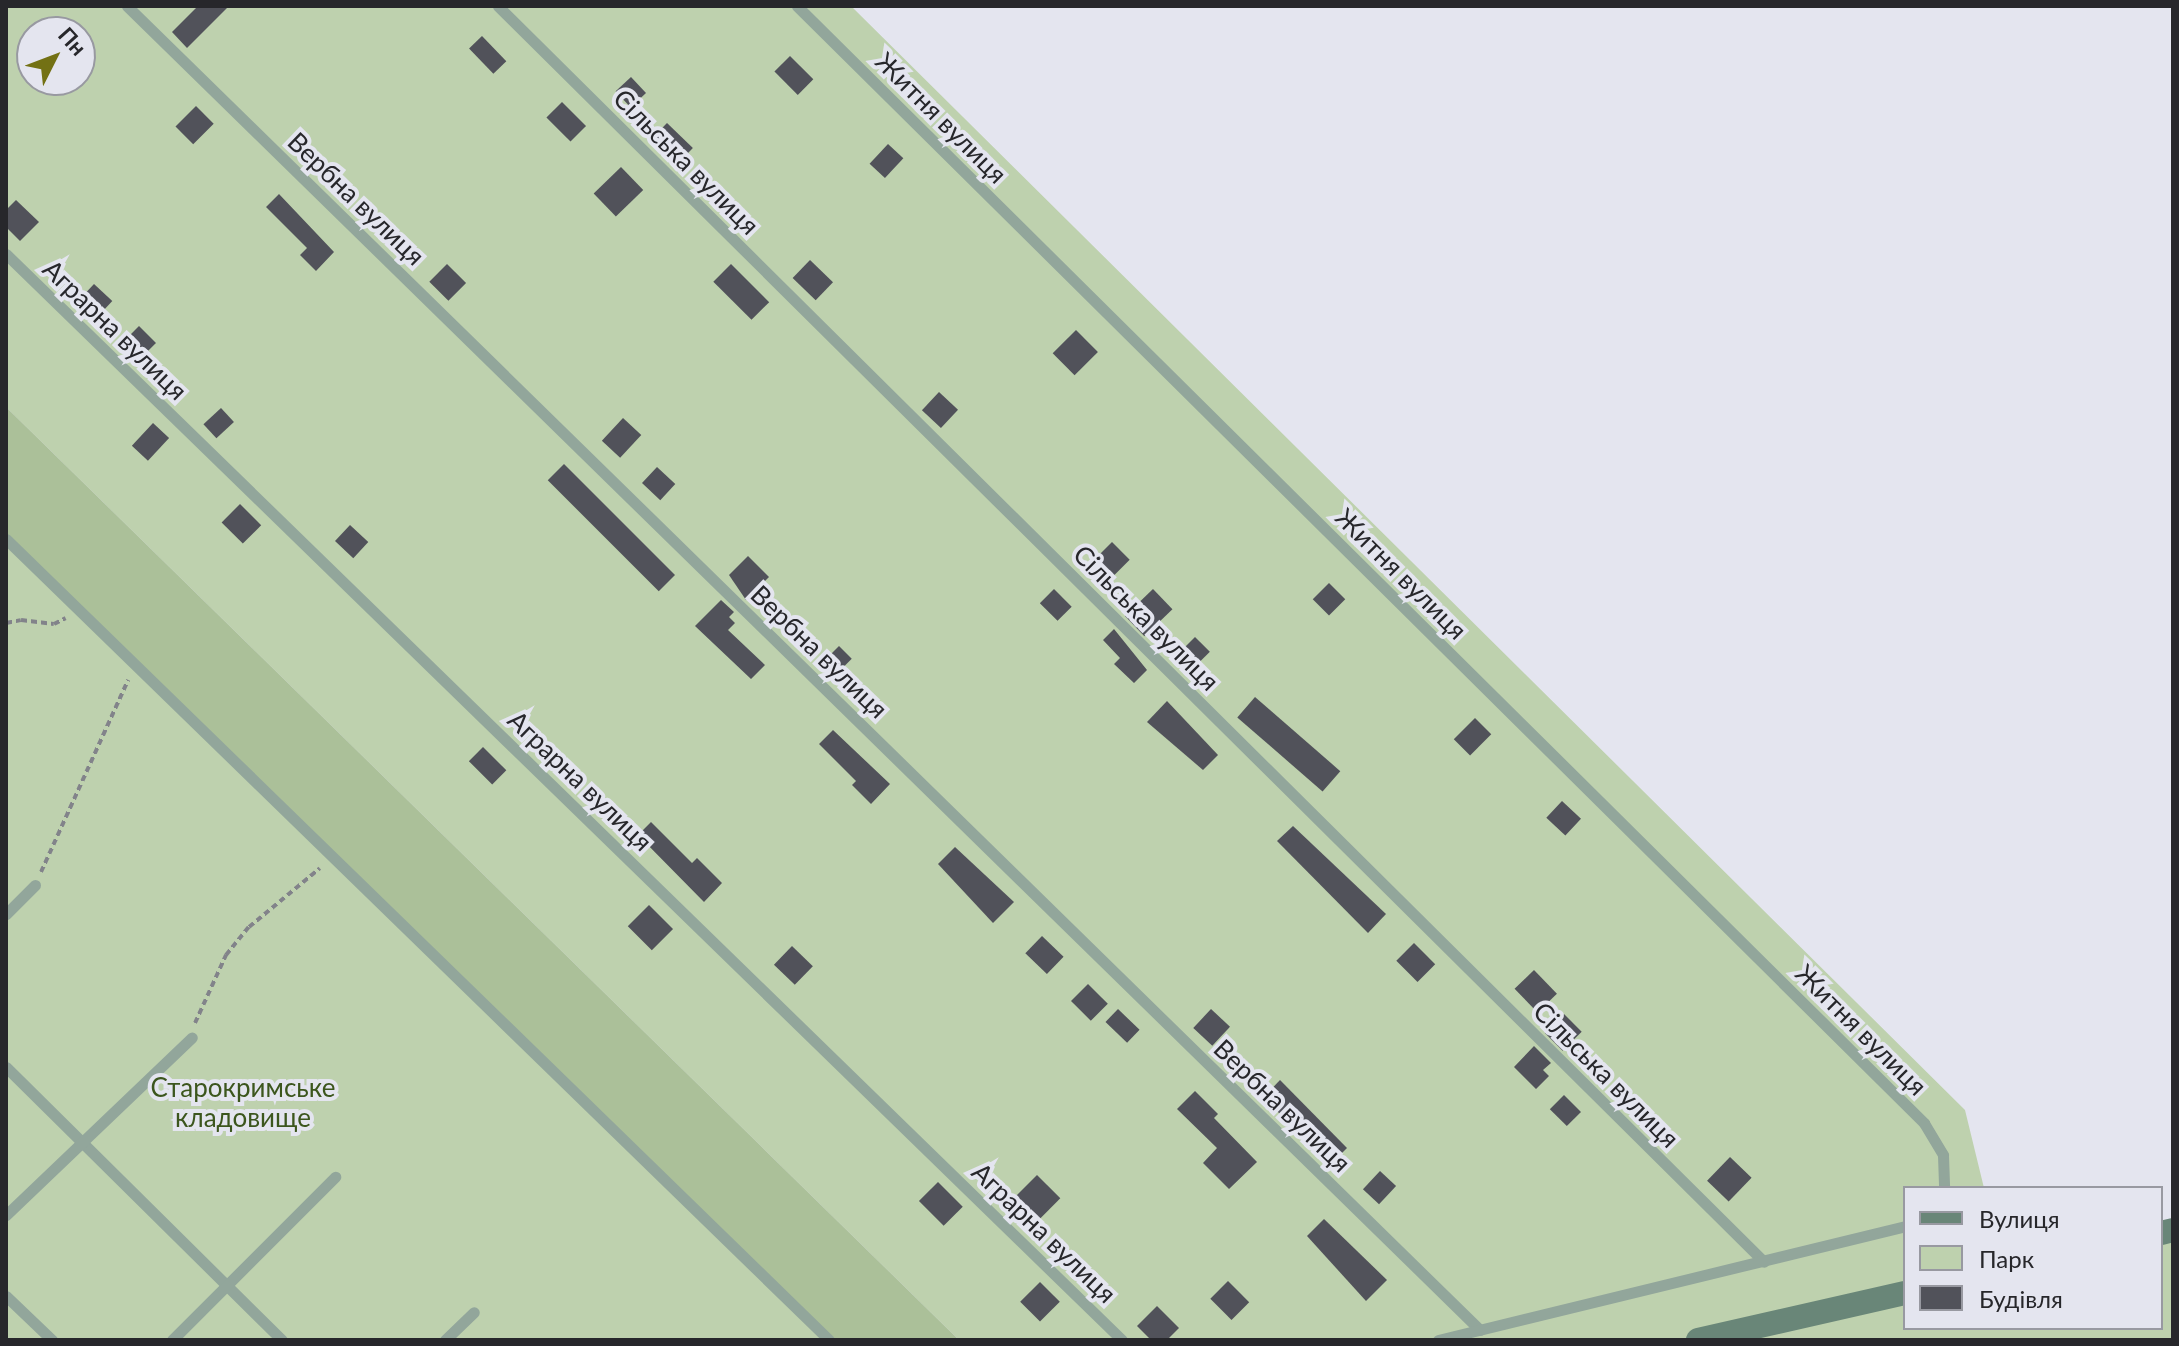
<!DOCTYPE html>
<html>
<head>
<meta charset="utf-8">
<style>
	body { margin:0 }
	#map { position:relative; width:2179px; height:1346px; overflow:hidden; background:#e4e5ef; font-family:Lato,sans-serif }
	div>[style] { position:absolute }
	.green>* { inset:0; background:#bed1ae }
	.forest>* { inset:0; background:#abc099 }
	.building>* { inset:0; background:#51525a; transform-origin:0 0 }
	.path>* { height:4px; margin-top:-2px; transform-origin:0; background:repeating-linear-gradient(90deg,#82838a 0 6px,transparent 0 10px) }
	.lane>* { height:11px; margin:-5.5px; padding:0 5.5px; transform-origin:5.5px; border-radius:5.5px; background:#92a69b }
	.secondary>* { height:24px; margin:-12px; padding:0 12px; transform-origin:12px; border-radius:12px; background:#698678 }
	span { translate:-50% -50%; white-space:nowrap; text-align:center; line-height:1.15; -webkit-text-stroke:8px #e4e5ef; paint-order:stroke }
	.street-label { font-size:26px; color:#27272b }
	.park-label { font-size:26px; color:#3c561d }
	.frame { position:absolute; inset:0; border:8px solid #27272b; pointer-events:none }
	.legend { position:absolute; left:1903px; top:1186px; width:260px; height:144px; box-sizing:border-box; background:#e4e5ef; border:2px solid #9899a1; margin:0; padding:10px 14px; list-style:none; font-size:24px; color:#27272b }
	.legend li { display:flex; align-items:center; gap:16px; height:40px }
	.legend b { width:40px; border:2px solid #9899a1 }
	.north { position:absolute; left:16px; top:16px; width:80px; height:80px; box-sizing:border-box; background:#e4e5ef; border:2px solid #9899a1; border-radius:50%; rotate:48deg; font-size:22px; font-weight:700; line-height:32px; text-align:center; color:#27272b }
	.north::after { content:''; display:block; margin:auto; width:28px; height:36px; background:#737114; clip-path:polygon(50% 0,100% 100%,50% 72%,0 100%) }
</style>
</head>
<body>
<div id="map">
	<div class="green">
		<i style="clip-path:polygon(evenodd,6px 6px,851px 6px,1965px 1110px,1984px 1188px,1905px 1188px,1905px 1328px,2161px 1328px,2161px 1233px,2173px 1230px,2173px 1340px,959px 1340px,6px 407px,6px 6px,32px 32px,80px 32px,80px 80px,32px 80px,32px 32px)"></i>
		<i style="clip-path:polygon(6px 539px,829px 1340px,6px 1340px)"></i>
	</div>
	<div class="forest">
		<i style="clip-path:polygon(6px 407px,959px 1340px,829px 1340px,6px 539px)"></i>
	</div>
	<div class="building">
		<i style="clip-path:polygon(198px 6px,229px 6px,187px 48px,172px 32px)"></i>
		<i style="left:482px;top:36px;width:35px;height:18px;rotate:46deg"></i>
		<i style="left:790px;top:56px;width:33px;height:22px;rotate:45deg"></i>
		<i style="left:631px;top:77px;width:22px;height:21px;rotate:47deg"></i>
		<i style="left:562px;top:102px;width:34px;height:22px;rotate:45deg"></i>
		<i style="left:196px;top:106px;width:25px;height:29px;rotate:45deg"></i>
		<i style="left:667px;top:123px;width:36px;height:21px;rotate:44deg"></i>
		<i style="left:888px;top:144px;width:21px;height:27px;rotate:43deg"></i>
		<i style="left:621px;top:167px;width:32px;height:38px;rotate:46deg"></i>
		<i style="clip-path:polygon(279px 194px,334px 252px,316px 271px,300px 255px,307px 248px,266px 207px)"></i>
		<i style="clip-path:polygon(16px 200px,39px 222px,20px 241px,6px 227px,6px 210px)"></i>
		<i style="left:810px;top:260px;width:32px;height:25px;rotate:44deg"></i>
		<i style="left:447px;top:264px;width:27px;height:25px;rotate:45deg"></i>
		<i style="left:731px;top:264px;width:54px;height:25px;rotate:45deg"></i>
		<i style="left:94px;top:284px;width:25px;height:23px;rotate:43deg"></i>
		<i style="left:139px;top:326px;width:24px;height:20px;rotate:45deg"></i>
		<i style="left:1076px;top:330px;width:31px;height:33px;rotate:45deg"></i>
		<i style="left:939px;top:392px;width:26px;height:25px;rotate:43deg"></i>
		<i style="left:221px;top:408px;width:19px;height:24px;rotate:47deg"></i>
		<i style="left:623px;top:418px;width:25px;height:31px;rotate:43deg"></i>
		<i style="left:153px;top:423px;width:22px;height:31px;rotate:43deg"></i>
		<i style="left:564px;top:464px;width:157px;height:23px;rotate:45deg"></i>
		<i style="left:657px;top:467px;width:25px;height:22px;rotate:43deg"></i>
		<i style="left:240px;top:504px;width:30px;height:26px;rotate:45deg"></i>
		<i style="left:350px;top:525px;width:25px;height:22px;rotate:43deg"></i>
		<i style="left:1112px;top:542px;width:25px;height:35px;rotate:45deg"></i>
		<i style="clip-path:polygon(748px 556px,769px 577px,746px 600px,729px 575px)"></i>
		<i style="left:1329px;top:583px;width:23px;height:23px;rotate:45deg"></i>
		<i style="left:1054px;top:589px;width:25px;height:20px;rotate:45deg"></i>
		<i style="left:1153px;top:589px;width:28px;height:39px;rotate:46deg"></i>
		<i style="clip-path:polygon(721px 600px,734px 612px,729px 617px,735px 623px,728px 630px,765px 665px,751px 679px,695px 626px)"></i>
		<i style="clip-path:polygon(1114px 629px,1147px 670px,1134px 683px,1114px 664px,1120px 658px,1103px 640px)"></i>
		<i style="left:1195px;top:637px;width:21px;height:29px;rotate:45deg"></i>
		<i style="left:839px;top:646px;width:18px;height:19px;rotate:45deg"></i>
		<i style="left:1255px;top:697px;width:113px;height:27px;rotate:41deg"></i>
		<i style="clip-path:polygon(1167px 701px,1218px 755px,1203px 770px,1147px 722px)"></i>
		<i style="left:1475px;top:718px;width:23px;height:30px;rotate:45deg"></i>
		<i style="clip-path:polygon(833px 730px,890px 784px,871px 804px,852px 785px,856px 781px,819px 744px)"></i>
		<i style="left:483px;top:747px;width:33px;height:20px;rotate:45deg"></i>
		<i style="left:1562px;top:801px;width:26px;height:23px;rotate:43deg"></i>
		<i style="clip-path:polygon(651px 822px,692px 863px,697px 858px,722px 883px,704px 902px,638px 835px)"></i>
		<i style="clip-path:polygon(1293px 826px,1386px 914px,1368px 933px,1277px 841px)"></i>
		<i style="clip-path:polygon(955px 847px,1014px 902px,993px 923px,938px 864px)"></i>
		<i style="left:649px;top:905px;width:34px;height:30px;rotate:45deg"></i>
		<i style="left:1042px;top:936px;width:30px;height:24px;rotate:44deg"></i>
		<i style="left:1414px;top:943px;width:30px;height:25px;rotate:45deg"></i>
		<i style="left:792px;top:946px;width:29px;height:26px;rotate:44deg"></i>
		<i style="left:1534px;top:970px;width:33px;height:27px;rotate:46deg"></i>
		<i style="left:1088px;top:984px;width:28px;height:24px;rotate:45deg"></i>
		<i style="left:1118px;top:1009px;width:30px;height:18px;rotate:44deg"></i>
		<i style="left:1211px;top:1009px;width:26px;height:26px;rotate:43deg"></i>
		<i style="left:1564px;top:1014px;width:25px;height:27px;rotate:45deg"></i>
		<i style="clip-path:polygon(1534px 1046px,1551px 1063px,1543px 1070px,1549px 1076px,1536px 1089px,1514px 1067px)"></i>
		<i style="clip-path:polygon(1280px 1080px,1347px 1148px,1332px 1163px,1263px 1098px)"></i>
		<i style="clip-path:polygon(1195px 1091px,1218px 1114px,1214px 1118px,1257px 1162px,1229px 1189px,1203px 1163px,1217px 1148px,1177px 1109px)"></i>
		<i style="left:1564px;top:1095px;width:24px;height:20px;rotate:45deg"></i>
		<i style="left:1730px;top:1157px;width:30px;height:33px;rotate:44deg"></i>
		<i style="left:1380px;top:1171px;width:22px;height:25px;rotate:43deg"></i>
		<i style="left:1037px;top:1175px;width:33px;height:33px;rotate:45deg"></i>
		<i style="left:938px;top:1182px;width:35px;height:27px;rotate:45deg"></i>
		<i style="clip-path:polygon(1324px 1219px,1387px 1280px,1366px 1301px,1307px 1236px)"></i>
		<i style="left:1228px;top:1281px;width:30px;height:25px;rotate:45deg"></i>
		<i style="left:1040px;top:1282px;width:28px;height:28px;rotate:45deg"></i>
		<i style="clip-path:polygon(1157px 1306px,1179px 1328px,1167px 1340px,1151px 1340px,1137px 1326px)"></i>
	</div>
	<div class="path">
		<i style="left:6px;top:623px;width:15px;rotate:-11deg"></i>
		<i style="left:21px;top:620px;width:33px;rotate:7deg"></i>
		<i style="left:54px;top:624px;width:13px;rotate:-27deg"></i>
		<i style="left:41px;top:872px;width:211px;rotate:-65.6deg"></i>
		<i style="left:195px;top:1023px;width:75px;rotate:-65.5deg"></i>
		<i style="left:226px;top:955px;width:36px;rotate:-51deg"></i>
		<i style="left:249px;top:927px;width:92px;rotate:-39.7deg"></i>
	</div>
	<div class="lane">
		<i style="left:127px;top:6px;width:1893px;rotate:44.38deg"></i>
		<i style="left:498px;top:6px;width:1783px;rotate:44.77deg"></i>
		<i style="left:797px;top:6px;width:1587px;rotate:44.74deg"></i>
		<i style="left:1924px;top:1123px;width:37px;rotate:59deg"></i>
		<i style="left:1943px;top:1155px;width:33px;rotate:88deg"></i>
		<i style="left:6px;top:254px;width:1557px;rotate:44.22deg"></i>
		<i style="left:6px;top:539px;width:1148px;rotate:44.22deg"></i>
		<i style="left:6px;top:914px;width:41px;rotate:-45deg"></i>
		<i style="left:6px;top:1067px;width:388px;rotate:44.7deg"></i>
		<i style="left:6px;top:1215px;width:257px;rotate:-43.7deg"></i>
		<i style="left:6px;top:1296px;width:64px;rotate:43.7deg"></i>
		<i style="left:172px;top:1340px;width:231px;rotate:-45deg"></i>
		<i style="left:445px;top:1340px;width:40px;rotate:-44deg"></i>
		<i style="left:1438px;top:1340px;width:481px;rotate:-13.7deg"></i>
	</div>
	<div class="secondary">
		<i style="left:2161px;top:1233px;width:12px;rotate:-14deg"></i>
		<i style="left:1698px;top:1340px;width:212px;rotate:-12.8deg"></i>
	</div>
	<div class="street-label">
		<span style="left:941px;top:118px;rotate:45deg">Житня вулиця</span>
		<span style="left:686px;top:162px;rotate:45deg">Сільська вулиця</span>
		<span style="left:356px;top:199px;rotate:44deg">Вербна вулиця</span>
		<span style="left:115px;top:330px;rotate:44deg">Аграрна вулиця</span>
		<span style="left:1401px;top:574px;rotate:45deg">Житня вулиця</span>
		<span style="left:1146px;top:618px;rotate:45deg">Сільська вулиця</span>
		<span style="left:819px;top:652px;rotate:44deg">Вербна вулиця</span>
		<span style="left:580px;top:781px;rotate:44deg">Аграрна вулиця</span>
		<span style="left:1861px;top:1030px;rotate:45deg">Житня вулиця</span>
		<span style="left:1606px;top:1075px;rotate:45deg">Сільська вулиця</span>
		<span style="left:1282px;top:1106px;rotate:44deg">Вербна вулиця</span>
		<span style="left:1044px;top:1233px;rotate:44deg">Аграрна вулиця</span>
	</div>
	<div class="park-label">
		<span style="left:243px;top:1103px">Старокримське<br>кладовище</span>
	</div>
	<div class="frame"></div>
	<ul class="legend">
	<li><b style="height:10px;background:#698678"></b>Вулиця</li>
	<li><b style="height:22px;background:#bed1ae"></b>Парк</li>
	<li><b style="height:22px;background:#51525a"></b>Будівля</li>
	</ul>
	<div class="north">Пн</div>
</div>
</body>
</html>
